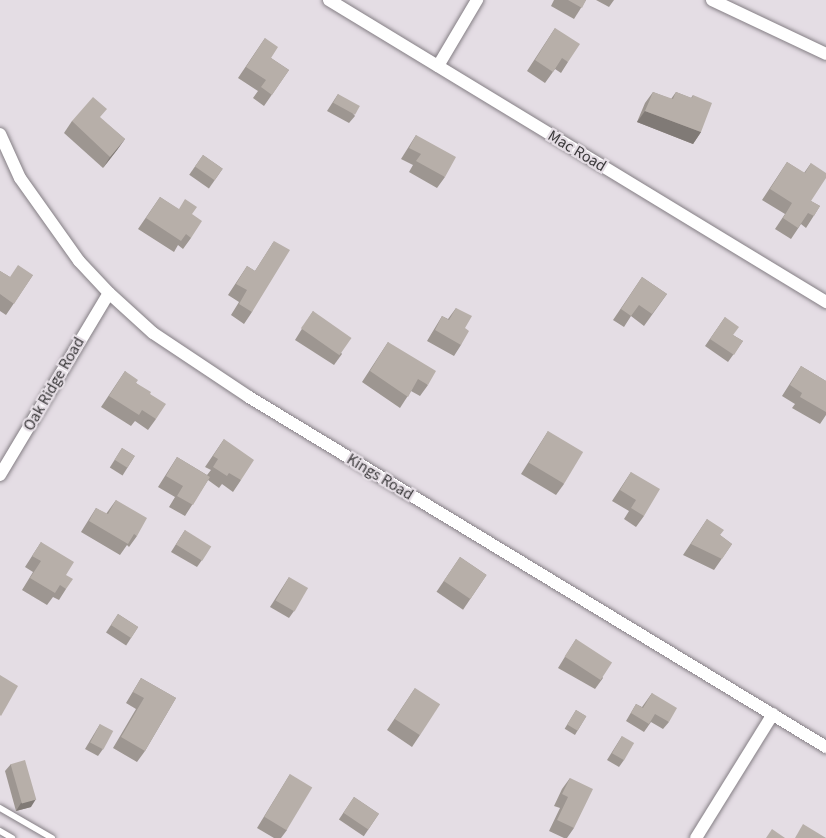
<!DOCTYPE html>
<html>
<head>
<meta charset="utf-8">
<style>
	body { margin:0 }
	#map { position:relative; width:826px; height:838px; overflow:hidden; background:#e4dde4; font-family:"Source Sans 3",sans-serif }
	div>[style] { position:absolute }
	.roads { filter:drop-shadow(0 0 2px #847e84) drop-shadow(0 0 2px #847e84) }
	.lane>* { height:6px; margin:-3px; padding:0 3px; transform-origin:3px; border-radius:3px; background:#fff }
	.street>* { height:12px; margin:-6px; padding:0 6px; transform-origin:6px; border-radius:6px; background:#fff }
	.wall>* { inset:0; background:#9d9691; transform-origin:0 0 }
	.shaded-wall>* { inset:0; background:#807a76 }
	.building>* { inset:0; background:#b7afa9; transform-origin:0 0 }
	span { translate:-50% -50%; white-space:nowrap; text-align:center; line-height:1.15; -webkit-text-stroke:4.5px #e4dde4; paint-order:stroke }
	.street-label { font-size:16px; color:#3a383a }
</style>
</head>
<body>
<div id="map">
	<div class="roads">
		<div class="lane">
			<i style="left:0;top:808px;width:60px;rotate:30deg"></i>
			<i style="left:0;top:831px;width:14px;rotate:30deg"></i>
		</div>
		<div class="street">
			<i style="left:329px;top:0;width:582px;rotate:31.28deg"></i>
			<i style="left:712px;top:0;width:126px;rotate:25.3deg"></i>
			<i style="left:438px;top:66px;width:77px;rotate:-59.4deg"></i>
			<i style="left:0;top:134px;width:48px;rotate:65.6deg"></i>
			<i style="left:20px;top:178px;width:102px;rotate:54.6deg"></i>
			<i style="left:79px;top:261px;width:44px;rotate:46.8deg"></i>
			<i style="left:109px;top:293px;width:59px;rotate:42.3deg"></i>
			<i style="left:153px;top:333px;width:115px;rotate:33.7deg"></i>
			<i style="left:249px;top:397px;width:675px;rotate:31.24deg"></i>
			<i style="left:0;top:475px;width:212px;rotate:-59.1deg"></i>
			<i style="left:696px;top:838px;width:146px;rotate:-58.2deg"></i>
		</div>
	</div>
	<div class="wall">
		<i style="clip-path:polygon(554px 0,586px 0,574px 19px,551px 6px)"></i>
		<i style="clip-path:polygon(596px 0,614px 0,609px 7px)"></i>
		<i style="clip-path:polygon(555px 28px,568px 62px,561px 73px,555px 69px,545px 83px,527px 71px)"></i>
		<i style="clip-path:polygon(265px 38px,271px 58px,289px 70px,264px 106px,253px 98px,258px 91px,238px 78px)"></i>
		<i style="clip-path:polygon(653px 92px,671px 99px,676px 92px,691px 98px,693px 95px,701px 132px,693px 144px,637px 122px,645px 103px)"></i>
		<i style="clip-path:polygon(338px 94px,355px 116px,349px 123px,327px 111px)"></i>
		<i style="clip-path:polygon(100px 118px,125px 139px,117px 150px,103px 168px,64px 133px,72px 121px)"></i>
		<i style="clip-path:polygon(416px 135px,445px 177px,437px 188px,409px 172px,413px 165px,401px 159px)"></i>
		<i style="left:203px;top:155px;width:24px;height:24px;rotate:35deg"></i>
		<i style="clip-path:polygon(787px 162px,804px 173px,811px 163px,811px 201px,820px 206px,806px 228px,801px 224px,791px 239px,775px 229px,785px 214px,762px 200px)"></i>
		<i style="clip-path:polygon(160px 197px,178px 209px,192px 214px,191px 238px,183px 249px,178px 245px,174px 252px,138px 229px)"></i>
		<i style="clip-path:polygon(274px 241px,252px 312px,244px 324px,231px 315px,239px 302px,228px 295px,247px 266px,255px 271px)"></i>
		<i style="clip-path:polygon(0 271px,10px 277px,33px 275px,6px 315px,0 311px)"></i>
		<i style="clip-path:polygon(642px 277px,667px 294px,644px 326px,631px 316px,624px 327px,613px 320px)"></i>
		<i style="clip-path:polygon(456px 308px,465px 328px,461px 345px,454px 356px,427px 341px,442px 316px,448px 319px)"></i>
		<i style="clip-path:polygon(313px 311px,342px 354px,334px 365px,295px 340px)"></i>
		<i style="clip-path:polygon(725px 317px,733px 335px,743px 341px,728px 362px,705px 346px)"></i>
		<i style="clip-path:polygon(388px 342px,428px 385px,420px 396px,411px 391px,400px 408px,362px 382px)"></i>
		<i style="clip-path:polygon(801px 366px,826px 381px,826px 415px,820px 424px,792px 408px,795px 404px,782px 396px)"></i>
		<i style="clip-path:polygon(125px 371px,136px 383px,150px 394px,156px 419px,148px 430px,135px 421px,131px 426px,101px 407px)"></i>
		<i style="clip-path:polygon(548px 431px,564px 484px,556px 495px,521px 474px)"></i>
		<i style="clip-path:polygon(224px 439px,241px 480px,233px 492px,222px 484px,219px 488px,208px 480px,185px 516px,169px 507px,175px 497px,158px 487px,177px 457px,207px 475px,211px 470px,205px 467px)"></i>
		<i style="left:122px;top:448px;width:15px;height:23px;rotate:32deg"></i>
		<i style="clip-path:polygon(631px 472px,644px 516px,636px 527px,624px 519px,629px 511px,612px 501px)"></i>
		<i style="clip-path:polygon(116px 500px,137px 536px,129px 547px,127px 545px,120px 555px,81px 532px,96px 508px,106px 514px)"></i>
		<i style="clip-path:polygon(707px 519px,720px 535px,732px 544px,714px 570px,683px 555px)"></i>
		<i style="clip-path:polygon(185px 530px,202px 560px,197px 567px,171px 552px)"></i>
		<i style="clip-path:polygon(41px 542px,66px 575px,66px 589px,59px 600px,53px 597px,47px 605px,22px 590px,33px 572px,25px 567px)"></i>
		<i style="left:460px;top:557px;width:32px;height:42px;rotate:34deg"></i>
		<i style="clip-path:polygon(289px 577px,294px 611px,289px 618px,270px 607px)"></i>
		<i style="left:118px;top:614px;width:24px;height:22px;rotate:33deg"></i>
		<i style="clip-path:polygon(576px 639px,603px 678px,595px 689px,558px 668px)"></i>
		<i style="clip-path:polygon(141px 678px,176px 698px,145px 751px,137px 762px,113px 748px,136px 709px,126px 703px)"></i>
		<i style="clip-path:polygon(415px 688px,420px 735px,412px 747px,387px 730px)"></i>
		<i style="clip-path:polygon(652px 693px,669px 722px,663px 729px,651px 722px,644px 732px,626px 721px,636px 704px,642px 707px)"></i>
		<i style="left:576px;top:710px;width:12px;height:22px;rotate:31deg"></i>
		<i style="clip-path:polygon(100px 724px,103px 749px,98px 756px,85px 749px)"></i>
		<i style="clip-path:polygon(622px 736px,624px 760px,619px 767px,607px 760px)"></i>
		<i style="clip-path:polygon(11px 764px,31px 807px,16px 811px,5px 771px)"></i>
		<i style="clip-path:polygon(290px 774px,287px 830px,281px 838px,274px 838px,257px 828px)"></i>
		<i style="clip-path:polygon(570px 778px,574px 828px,567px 838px,564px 838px,549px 831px,560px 808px,554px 806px,562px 789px)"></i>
		<i style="left:354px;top:797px;width:30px;height:27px;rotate:34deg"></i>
	</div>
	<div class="shaded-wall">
		<i style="clip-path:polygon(645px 111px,701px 132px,693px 144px,637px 122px)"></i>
		<i style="clip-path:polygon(125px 139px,117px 150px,103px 168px,110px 157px)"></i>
		<i style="clip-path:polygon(36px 799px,31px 807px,16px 811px,21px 803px)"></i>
	</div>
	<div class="building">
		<i style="clip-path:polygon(568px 0,586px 0,582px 8px)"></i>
		<i style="clip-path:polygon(555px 28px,580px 44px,568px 62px,562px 58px,553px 72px,535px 60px)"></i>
		<i style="clip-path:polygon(265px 38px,278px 47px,271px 58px,289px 70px,272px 95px,261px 87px,266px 80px,246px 67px)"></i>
		<i style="clip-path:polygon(653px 92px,673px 99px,676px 92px,692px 98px,693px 95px,712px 103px,701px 132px,645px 111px)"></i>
		<i style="left:338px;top:94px;width:25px;height:10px;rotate:29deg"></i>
		<i style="clip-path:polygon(93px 97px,107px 109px,100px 117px,125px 139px,110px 157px,72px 121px)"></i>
		<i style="clip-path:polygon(416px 135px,456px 157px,445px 177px,416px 161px,421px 154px,409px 148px)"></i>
		<i style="left:203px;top:155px;width:24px;height:14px;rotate:35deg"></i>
		<i style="clip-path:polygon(787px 162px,805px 173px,811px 163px,826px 173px,826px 178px,811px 201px,820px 206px,814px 216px,808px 213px,798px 228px,783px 218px,792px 203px,770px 189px)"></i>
		<i style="clip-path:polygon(160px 197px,179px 209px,185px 199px,197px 207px,192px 214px,202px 221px,191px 238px,186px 234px,181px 241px,146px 218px)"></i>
		<i style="clip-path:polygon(274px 241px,290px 250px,252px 312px,239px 304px,247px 290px,236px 284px,247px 266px,255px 271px)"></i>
		<i style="clip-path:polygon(18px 265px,33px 275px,14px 304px,0 294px,0 271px,10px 277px)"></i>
		<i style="clip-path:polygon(642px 277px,667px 294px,652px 314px,639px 305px,631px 316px,621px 309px)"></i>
		<i style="clip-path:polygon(456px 308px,472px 316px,465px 328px,469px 331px,461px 345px,435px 330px,442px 316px,449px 320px)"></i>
		<i style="left:313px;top:311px;width:47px;height:21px;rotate:35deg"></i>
		<i style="clip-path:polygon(725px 317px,739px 327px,733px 335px,743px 341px,734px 355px,710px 339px)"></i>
		<i style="clip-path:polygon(388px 342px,436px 371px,428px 385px,418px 379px,408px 397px,370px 371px)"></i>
		<i style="clip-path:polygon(801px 366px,826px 381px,826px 412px,800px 397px,802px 393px,790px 385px)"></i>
		<i style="clip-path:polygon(125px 371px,138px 380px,136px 383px,151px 392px,150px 394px,166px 404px,156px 419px,142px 410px,139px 415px,109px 396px)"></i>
		<i style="left:548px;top:431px;width:41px;height:37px;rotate:31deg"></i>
		<i style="clip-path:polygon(224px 439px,254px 460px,241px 480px,229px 473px,227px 476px,213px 467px,218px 459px,213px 456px)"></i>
		<i style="left:122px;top:448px;width:15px;height:14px;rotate:32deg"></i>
		<i style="clip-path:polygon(177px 457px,210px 477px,193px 505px,177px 496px,183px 486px,166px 476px)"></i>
		<i style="clip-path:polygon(631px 472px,660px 489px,644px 516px,631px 508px,636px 500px,620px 490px)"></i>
		<i style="clip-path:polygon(116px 500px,147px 518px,137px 536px,134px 534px,128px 544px,89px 521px,96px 508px,108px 514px)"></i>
		<i style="clip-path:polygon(707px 519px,724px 530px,720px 535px,732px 544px,722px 559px,691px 544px)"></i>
		<i style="left:185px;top:530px;width:31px;height:17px;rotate:32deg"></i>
		<i style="clip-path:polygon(41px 542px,74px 562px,66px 575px,73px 579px,66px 589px,60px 585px,55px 593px,30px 578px,41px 561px,32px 556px)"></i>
		<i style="left:460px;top:557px;width:32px;height:29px;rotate:34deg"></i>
		<i style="left:289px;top:577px;width:22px;height:27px;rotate:30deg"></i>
		<i style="left:118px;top:614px;width:24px;height:13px;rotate:33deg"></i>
		<i style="left:576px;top:639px;width:43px;height:21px;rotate:33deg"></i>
		<i style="clip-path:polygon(0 675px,18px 686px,1px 716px,0 715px)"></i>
		<i style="clip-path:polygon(141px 678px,176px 698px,145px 751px,121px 737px,144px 698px,133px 692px)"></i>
		<i style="left:415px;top:688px;width:30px;height:37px;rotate:33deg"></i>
		<i style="clip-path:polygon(652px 693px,677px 708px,669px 722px,655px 714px,649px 724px,631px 713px,636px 704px,643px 708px)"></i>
		<i style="left:576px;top:710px;width:12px;height:17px;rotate:31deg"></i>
		<i style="left:100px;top:724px;width:15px;height:21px;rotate:28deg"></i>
		<i style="left:622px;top:736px;width:14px;height:20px;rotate:30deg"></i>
		<i style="left:25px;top:760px;width:41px;height:15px;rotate:74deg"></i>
		<i style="left:290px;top:774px;width:26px;height:50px;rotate:31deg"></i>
		<i style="clip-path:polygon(570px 778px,593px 789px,574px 828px,557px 820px,568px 797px,562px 794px)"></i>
		<i style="left:354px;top:797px;width:30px;height:19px;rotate:34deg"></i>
		<i style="clip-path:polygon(803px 824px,826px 838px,795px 838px)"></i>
		<i style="clip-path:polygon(772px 829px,785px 838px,766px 838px)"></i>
	</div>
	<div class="street-label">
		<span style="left:577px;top:151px;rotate:31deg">Mac Road</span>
		<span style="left:54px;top:384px;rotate:-60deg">Oak Ridge Road</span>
		<span style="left:380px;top:477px;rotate:31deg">Kings Road</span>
	</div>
</div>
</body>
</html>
